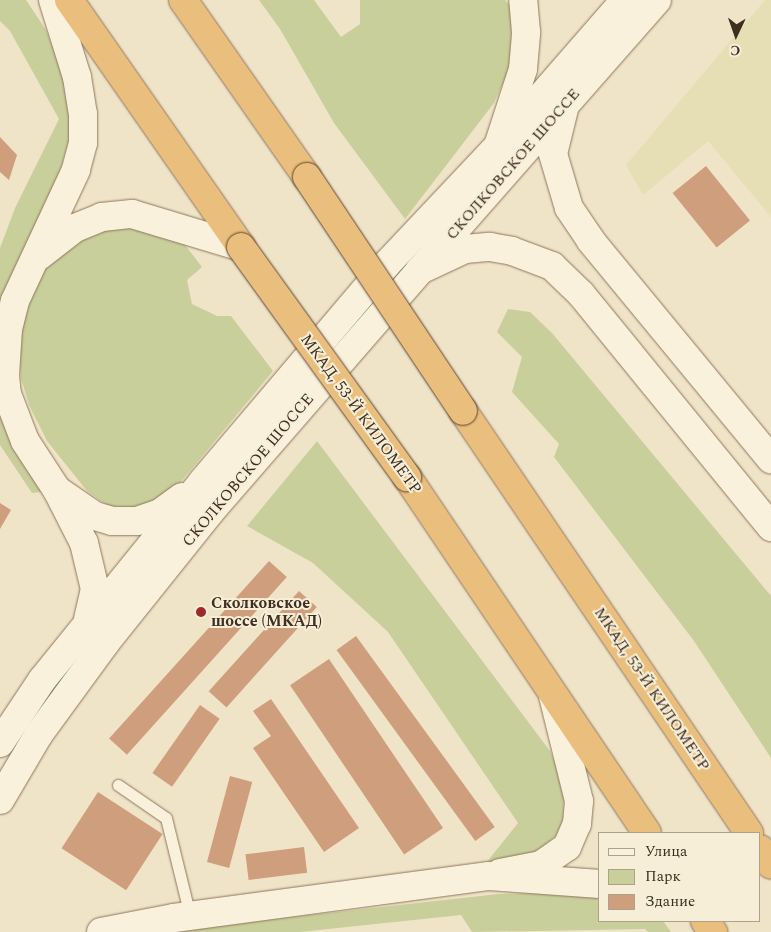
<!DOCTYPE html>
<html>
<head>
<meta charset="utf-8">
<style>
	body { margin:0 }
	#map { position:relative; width:771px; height:932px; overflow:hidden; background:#f0e4c8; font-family:Spectral,serif }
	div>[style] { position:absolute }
	.farmland>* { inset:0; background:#e6deb5 }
	.green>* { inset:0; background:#c9cf9b }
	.building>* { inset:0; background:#cf9f7d; transform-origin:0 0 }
	.roads { filter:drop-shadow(0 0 1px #8d765c) drop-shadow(0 0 1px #8d765c) }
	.service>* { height:11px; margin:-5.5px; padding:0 5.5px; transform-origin:5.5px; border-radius:5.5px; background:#faf1dc }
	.tertiary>* { height:28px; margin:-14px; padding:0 14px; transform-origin:14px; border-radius:14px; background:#faf1dc }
	.secondary>* { height:28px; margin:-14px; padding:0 14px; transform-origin:14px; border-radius:14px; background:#faf1dc }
	.trunk>* { height:28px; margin:-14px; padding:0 14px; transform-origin:14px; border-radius:14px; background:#eabe7c }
	.bridges { filter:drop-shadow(0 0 1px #5b4430) drop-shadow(0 0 1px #5b4430) }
	.trunk-bridge>* { height:28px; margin:-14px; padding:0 14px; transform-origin:14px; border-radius:14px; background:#eabe7c }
	.dots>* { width:14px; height:14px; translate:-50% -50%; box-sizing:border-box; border:2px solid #f7eed8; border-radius:50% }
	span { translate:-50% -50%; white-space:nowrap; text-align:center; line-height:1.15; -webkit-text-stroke:4px #f7eed8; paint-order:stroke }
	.street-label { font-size:16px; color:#3d2e20 }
	.poi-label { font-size:16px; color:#3d2e20; font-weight:700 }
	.left { translate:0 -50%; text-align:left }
	.legend { position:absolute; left:598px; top:832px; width:162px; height:90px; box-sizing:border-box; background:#f7eed8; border:1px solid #ada18e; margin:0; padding:6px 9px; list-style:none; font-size:15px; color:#3d2e20 }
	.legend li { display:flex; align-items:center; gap:10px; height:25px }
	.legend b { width:25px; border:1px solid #ada18e }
	.north { position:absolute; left:711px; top:10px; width:50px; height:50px; -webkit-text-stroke:4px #f7eed8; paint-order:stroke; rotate:183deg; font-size:14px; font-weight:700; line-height:20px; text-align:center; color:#3d2e20 }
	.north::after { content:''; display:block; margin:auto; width:18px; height:22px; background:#3d2e20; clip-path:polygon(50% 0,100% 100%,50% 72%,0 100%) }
</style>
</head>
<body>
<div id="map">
	<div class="farmland">
		<i style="clip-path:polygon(765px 0,771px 0,771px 217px,708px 141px,643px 195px,626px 165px)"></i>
	</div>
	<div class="green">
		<i style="clip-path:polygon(0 0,26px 0,46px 30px,70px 92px,70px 136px,54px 192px,0 305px,0 248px,15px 208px,59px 119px,10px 31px,0 21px)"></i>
		<i style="clip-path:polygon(259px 0,314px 0,341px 37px,360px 24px,360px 0,505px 0,512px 8px,510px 68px,494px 103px,405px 219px,334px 123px,280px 29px)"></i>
		<i style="clip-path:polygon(103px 220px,182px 241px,202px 267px,187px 280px,192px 304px,217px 316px,231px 316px,273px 371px,180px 483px,157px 501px,142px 508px,108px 506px,87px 491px,47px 441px,29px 405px,21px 378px,19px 348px,23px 320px,35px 284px,52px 254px)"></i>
		<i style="clip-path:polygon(508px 309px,530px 312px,552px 333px,771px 596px,771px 758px,694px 641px,554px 457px,559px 444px,512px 392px,522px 357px,497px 332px)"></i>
		<i style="clip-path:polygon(0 413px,13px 449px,42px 492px,32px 493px,0 445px)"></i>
		<i style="clip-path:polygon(317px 441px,550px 751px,564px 783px,563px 829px,537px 853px,486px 863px,518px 823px,388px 632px,313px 563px,247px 526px)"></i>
		<i style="clip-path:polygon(570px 892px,600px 894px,600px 921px,663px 921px,671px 932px,648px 932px,645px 929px,472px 932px,461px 915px,300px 932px,159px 932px,498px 894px)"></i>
	</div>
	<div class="building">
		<i style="clip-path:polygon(0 137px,17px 155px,9px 180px,0 172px)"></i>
		<i style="left:706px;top:166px;width:70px;height:43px;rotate:51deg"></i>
		<i style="clip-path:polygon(0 503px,11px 510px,0 529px)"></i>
		<i style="left:269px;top:561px;width:24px;height:239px;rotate:42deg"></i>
		<i style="left:299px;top:591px;width:24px;height:135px;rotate:42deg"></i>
		<i style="left:356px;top:636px;width:236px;height:24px;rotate:54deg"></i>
		<i style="left:329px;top:659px;width:204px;height:47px;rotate:56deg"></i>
		<i style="clip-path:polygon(271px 699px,359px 828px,324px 852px,253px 748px,271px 736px,253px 711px)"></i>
		<i style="left:200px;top:705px;width:24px;height:83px;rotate:35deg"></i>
		<i style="left:230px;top:776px;width:23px;height:89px;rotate:15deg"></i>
		<i style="left:98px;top:792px;width:77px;height:67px;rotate:33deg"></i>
		<i style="left:304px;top:847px;width:26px;height:59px;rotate:83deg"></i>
	</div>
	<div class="roads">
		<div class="service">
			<i style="left:118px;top:785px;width:58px;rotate:34.5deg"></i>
			<i style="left:166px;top:818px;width:101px;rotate:76.2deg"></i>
		</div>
		<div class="tertiary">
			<i style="left:565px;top:105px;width:50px;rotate:103.8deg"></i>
			<i style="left:553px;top:154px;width:56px;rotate:73.5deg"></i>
			<i style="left:569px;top:208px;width:40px;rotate:56deg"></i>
			<i style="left:591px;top:241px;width:283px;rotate:50.5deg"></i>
			<i style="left:498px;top:146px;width:194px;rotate:-49deg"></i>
			<i style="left:420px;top:270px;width:359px;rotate:-48.7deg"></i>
			<i style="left:500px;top:873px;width:42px;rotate:-11deg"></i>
			<i style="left:541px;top:865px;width:32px;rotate:-35deg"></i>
			<i style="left:567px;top:847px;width:25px;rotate:-67deg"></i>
			<i style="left:577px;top:824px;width:23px;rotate:-85deg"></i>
			<i style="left:579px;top:801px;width:108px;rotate:-103.9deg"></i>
		</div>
		<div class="secondary">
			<i style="left:53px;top:0;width:81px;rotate:72.7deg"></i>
			<i style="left:77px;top:77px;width:37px;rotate:81deg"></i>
			<i style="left:83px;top:114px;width:29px;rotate:90deg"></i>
			<i style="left:83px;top:143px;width:28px;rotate:105deg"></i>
			<i style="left:76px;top:170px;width:145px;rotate:115deg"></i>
			<i style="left:15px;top:301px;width:29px;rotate:104deg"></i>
			<i style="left:8px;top:329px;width:47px;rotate:93.7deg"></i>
			<i style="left:5px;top:376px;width:18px;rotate:84deg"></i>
			<i style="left:7px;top:394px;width:50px;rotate:69deg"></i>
			<i style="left:25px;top:441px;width:59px;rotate:56.9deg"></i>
			<i style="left:57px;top:490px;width:59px;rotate:63deg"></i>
			<i style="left:84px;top:543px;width:47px;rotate:76.6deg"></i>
			<i style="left:95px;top:589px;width:31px;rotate:103deg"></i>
			<i style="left:39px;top:256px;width:46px;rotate:-37.9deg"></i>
			<i style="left:75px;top:228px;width:29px;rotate:-22deg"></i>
			<i style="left:102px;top:217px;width:30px;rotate:-6deg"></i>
			<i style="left:132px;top:214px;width:114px;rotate:16.8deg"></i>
			<i style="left:57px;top:490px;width:46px;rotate:34.4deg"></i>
			<i style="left:95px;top:516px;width:18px;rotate:16deg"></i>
			<i style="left:112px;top:521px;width:25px"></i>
			<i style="left:137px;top:521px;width:24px;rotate:-19deg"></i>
			<i style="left:160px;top:513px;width:27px;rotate:-36deg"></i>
			<i style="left:0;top:743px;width:76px;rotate:-56.3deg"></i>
			<i style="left:42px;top:680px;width:256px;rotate:-51deg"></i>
			<i style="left:203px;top:481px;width:283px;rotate:-49.7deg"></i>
			<i style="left:386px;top:265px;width:163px;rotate:-46.7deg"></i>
			<i style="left:498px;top:146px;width:81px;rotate:-72deg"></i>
			<i style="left:523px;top:69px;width:37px;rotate:-85deg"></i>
			<i style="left:526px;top:32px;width:32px;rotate:-95deg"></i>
			<i style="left:0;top:800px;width:77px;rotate:-59.4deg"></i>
			<i style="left:39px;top:734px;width:114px;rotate:-53.9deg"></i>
			<i style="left:106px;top:642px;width:166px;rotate:-51.3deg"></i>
			<i style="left:210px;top:512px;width:320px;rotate:-49deg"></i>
			<i style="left:420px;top:270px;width:50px;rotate:-25deg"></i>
			<i style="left:465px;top:249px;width:25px;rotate:-5deg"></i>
			<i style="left:490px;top:247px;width:22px;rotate:10deg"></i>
			<i style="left:512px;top:251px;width:43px;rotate:20.6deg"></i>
			<i style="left:552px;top:266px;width:40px;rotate:44deg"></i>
			<i style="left:581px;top:294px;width:301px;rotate:50.8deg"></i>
			<i style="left:101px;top:932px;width:74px;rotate:-10.9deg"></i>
			<i style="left:174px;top:918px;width:318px;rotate:-7.6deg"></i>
			<i style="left:489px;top:876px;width:111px;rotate:4.1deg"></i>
		</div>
		<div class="trunk">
			<i style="left:69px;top:0;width:301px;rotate:55.1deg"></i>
			<i style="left:183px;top:0;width:216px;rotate:55deg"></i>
			<i style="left:463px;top:411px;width:510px;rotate:55.87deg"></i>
			<i style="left:407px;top:477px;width:429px;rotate:56deg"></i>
			<i style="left:760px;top:849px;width:19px;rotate:55deg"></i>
			<i style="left:705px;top:921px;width:14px;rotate:54deg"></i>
		</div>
	</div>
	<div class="bridges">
		<div class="trunk-bridge">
			<i style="left:307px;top:177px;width:281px;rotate:56.3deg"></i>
			<i style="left:241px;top:247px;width:284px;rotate:54.2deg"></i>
		</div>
	</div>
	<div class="dots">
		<i style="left:201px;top:612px;background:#9e2a2b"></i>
	</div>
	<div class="street-label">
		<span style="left:513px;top:164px;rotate:-49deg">СКОЛКОВСКОЕ ШОССЕ</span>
		<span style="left:361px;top:414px;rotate:54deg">МКАД, 53-Й КИЛОМЕТР</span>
		<span style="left:248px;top:470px;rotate:-50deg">СКОЛКОВСКОЕ ШОССЕ</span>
		<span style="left:652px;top:689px;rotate:56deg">МКАД, 53-Й КИЛОМЕТР</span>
	</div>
	<div class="poi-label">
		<span class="left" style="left:211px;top:612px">Сколковское<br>шоссе (МКАД)</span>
	</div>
	<ul class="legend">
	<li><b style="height:6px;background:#faf1dc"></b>Улица</li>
	<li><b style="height:14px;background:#c9cf9b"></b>Парк</li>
	<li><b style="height:14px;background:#cf9f7d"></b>Здание</li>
	</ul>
	<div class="north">С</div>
</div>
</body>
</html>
